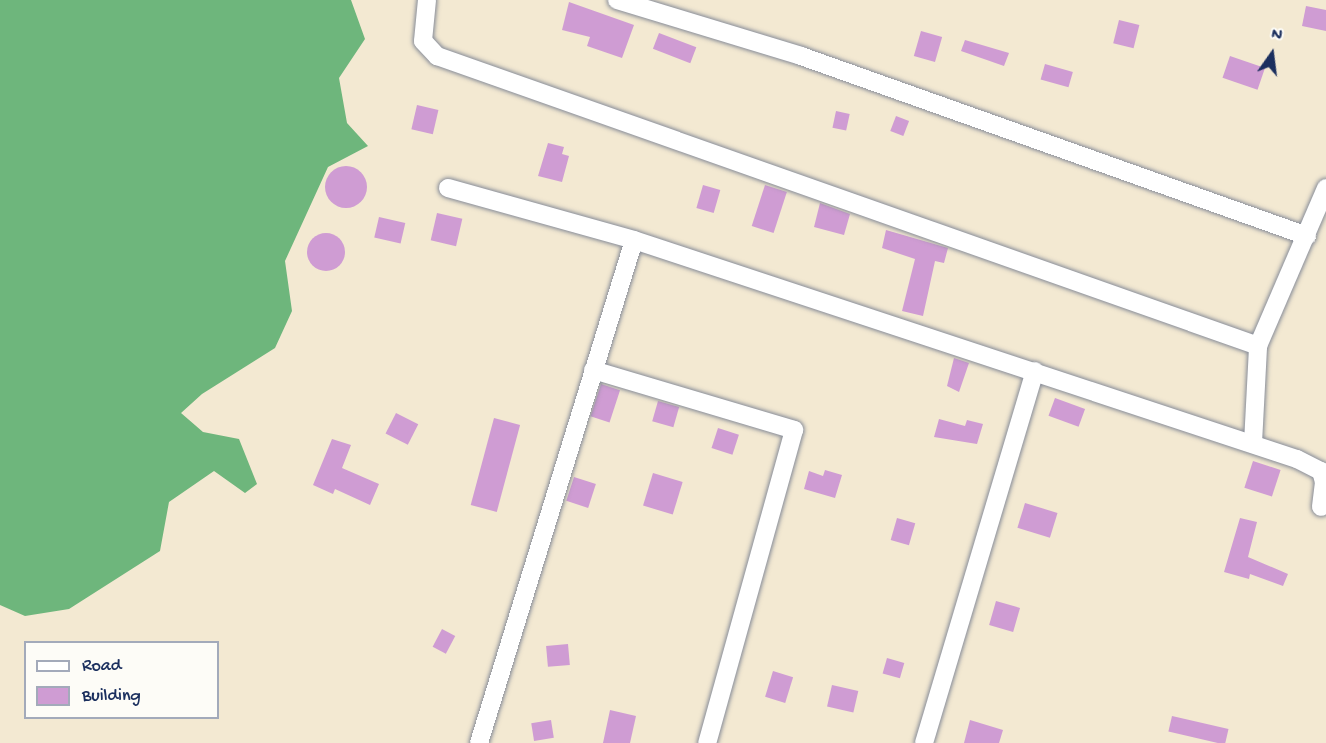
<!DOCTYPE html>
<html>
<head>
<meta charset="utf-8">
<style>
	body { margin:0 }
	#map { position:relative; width:1326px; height:743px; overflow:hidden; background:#f3e9d2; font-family:"Gochi Hand",sans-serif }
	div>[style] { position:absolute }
	.forest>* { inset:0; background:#6eb67c }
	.building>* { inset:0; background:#cf9cd3; transform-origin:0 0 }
	.round { border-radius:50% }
	.roads { filter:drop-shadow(0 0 2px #878c98) drop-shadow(0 0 2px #878c98) }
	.minor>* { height:18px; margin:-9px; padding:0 9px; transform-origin:9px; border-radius:9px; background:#fff }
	span { translate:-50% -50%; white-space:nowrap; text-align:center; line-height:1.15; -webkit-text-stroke:6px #fdfcf7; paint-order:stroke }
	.legend { position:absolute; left:24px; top:641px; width:195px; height:78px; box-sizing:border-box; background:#fdfcf7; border:2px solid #a3aaba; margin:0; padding:8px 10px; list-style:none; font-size:18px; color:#1b2f5e }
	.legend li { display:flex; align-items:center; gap:12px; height:30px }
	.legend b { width:30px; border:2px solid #a3aaba }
	.north { position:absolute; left:1242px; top:24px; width:60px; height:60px; -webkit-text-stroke:4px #fdfcf7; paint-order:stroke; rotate:14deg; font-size:16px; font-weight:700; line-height:24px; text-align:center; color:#1b2f5e }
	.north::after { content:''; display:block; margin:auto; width:21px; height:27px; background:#1b2f5e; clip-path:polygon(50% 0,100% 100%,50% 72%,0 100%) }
</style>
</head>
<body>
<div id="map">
	<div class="forest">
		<i style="clip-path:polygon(0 0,351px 0,365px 39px,339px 78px,347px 123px,368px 146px,328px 167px,285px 261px,292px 311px,275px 348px,202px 394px,181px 413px,203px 432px,239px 439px,257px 484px,245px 493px,214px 471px,169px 502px,160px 551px,69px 609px,25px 616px,0 605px)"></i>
	</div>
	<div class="building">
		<i style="clip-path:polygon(569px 2px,634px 25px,622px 58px,587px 46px,590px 37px,562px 30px)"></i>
		<i style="clip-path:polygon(1306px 6px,1326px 10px,1326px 31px,1302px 26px)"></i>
		<i style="left:1119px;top:20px;width:21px;height:24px;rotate:14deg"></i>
		<i style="left:921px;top:31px;width:22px;height:26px;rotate:16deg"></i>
		<i style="left:659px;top:33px;width:40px;height:17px;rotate:21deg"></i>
		<i style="clip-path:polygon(965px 40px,1009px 53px,1004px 66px,961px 51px)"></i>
		<i style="left:1230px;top:56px;width:37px;height:23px;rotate:19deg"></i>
		<i style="left:1045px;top:64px;width:29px;height:16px;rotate:16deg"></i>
		<i style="left:417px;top:105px;width:22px;height:25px;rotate:13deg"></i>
		<i style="left:836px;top:111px;width:14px;height:17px;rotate:12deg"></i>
		<i style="left:896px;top:116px;width:14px;height:16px;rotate:21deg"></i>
		<i style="clip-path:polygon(548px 143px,564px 147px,562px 154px,569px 156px,562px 182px,538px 176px)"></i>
		<i class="round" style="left:325px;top:166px;width:42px;height:42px"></i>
		<i style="left:703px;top:185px;width:18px;height:24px;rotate:16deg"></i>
		<i style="left:765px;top:185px;width:23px;height:43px;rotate:18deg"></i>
		<i style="clip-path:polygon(820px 203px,850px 214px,844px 235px,814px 227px)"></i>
		<i style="left:437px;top:213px;width:26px;height:28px;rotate:13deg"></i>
		<i style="left:379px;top:217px;width:27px;height:21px;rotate:13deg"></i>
		<i style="clip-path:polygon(886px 230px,948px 248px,944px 263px,935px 261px,923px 316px,902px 311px,915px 259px,882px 248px)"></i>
		<i class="round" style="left:307px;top:233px;width:38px;height:38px"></i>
		<i style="clip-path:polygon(954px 358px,969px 363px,959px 392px,947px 386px)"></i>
		<i style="left:601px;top:384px;width:20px;height:34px;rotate:18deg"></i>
		<i style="left:1055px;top:398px;width:32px;height:19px;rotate:20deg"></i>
		<i style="left:658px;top:401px;width:22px;height:21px;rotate:16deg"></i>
		<i style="left:396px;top:413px;width:25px;height:23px;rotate:27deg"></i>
		<i style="left:494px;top:418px;width:27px;height:90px;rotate:15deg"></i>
		<i style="clip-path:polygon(939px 419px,965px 426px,967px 420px,983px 424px,977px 444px,934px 437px)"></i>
		<i style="left:718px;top:428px;width:22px;height:21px;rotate:18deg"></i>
		<i style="clip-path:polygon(332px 439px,351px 445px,342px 468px,379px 484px,370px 505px,335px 489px,333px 494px,313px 485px)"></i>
		<i style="left:1253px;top:461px;width:29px;height:28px;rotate:18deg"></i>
		<i style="clip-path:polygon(825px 470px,842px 475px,835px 498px,804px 489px,809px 471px,823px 476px)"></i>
		<i style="left:653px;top:473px;width:31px;height:34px;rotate:17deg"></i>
		<i style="left:574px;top:477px;width:23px;height:25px;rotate:18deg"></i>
		<i style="left:1025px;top:503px;width:34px;height:26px;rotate:17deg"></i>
		<i style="left:897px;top:518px;width:19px;height:23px;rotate:16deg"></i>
		<i style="clip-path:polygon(1240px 518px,1257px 522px,1248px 557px,1288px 574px,1283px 586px,1250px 574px,1249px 579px,1224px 572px)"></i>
		<i style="left:996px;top:601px;width:25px;height:25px;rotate:16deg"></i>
		<i style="left:442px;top:629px;width:15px;height:20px;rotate:28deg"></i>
		<i style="left:568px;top:644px;width:21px;height:22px;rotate:85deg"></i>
		<i style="left:887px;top:658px;width:18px;height:16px;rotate:16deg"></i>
		<i style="left:773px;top:671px;width:21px;height:27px;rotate:17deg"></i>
		<i style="left:832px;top:685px;width:27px;height:22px;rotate:13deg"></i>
		<i style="clip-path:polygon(610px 710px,636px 716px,630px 743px,603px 743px)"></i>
		<i style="left:1172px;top:716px;width:58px;height:16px;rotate:13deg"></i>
		<i style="left:551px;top:720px;width:18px;height:20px;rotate:81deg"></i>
		<i style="clip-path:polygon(970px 720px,1003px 730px,999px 743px,964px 743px)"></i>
	</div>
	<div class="roads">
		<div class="minor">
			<i style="left:427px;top:0;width:41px;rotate:95.6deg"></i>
			<i style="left:423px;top:41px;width:21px;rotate:47deg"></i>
			<i style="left:437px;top:56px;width:871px;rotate:19.45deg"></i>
			<i style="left:617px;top:0;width:192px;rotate:16.9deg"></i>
			<i style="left:801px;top:56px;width:537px;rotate:19.58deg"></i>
			<i style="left:448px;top:188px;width:193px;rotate:15.6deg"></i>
			<i style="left:634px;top:240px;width:698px;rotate:18.28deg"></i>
			<i style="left:1297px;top:459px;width:27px;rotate:27deg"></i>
			<i style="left:1321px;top:471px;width:11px;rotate:75deg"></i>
			<i style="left:1324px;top:482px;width:25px;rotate:97deg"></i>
			<i style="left:593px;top:370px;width:210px;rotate:16.6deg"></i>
			<i style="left:794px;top:430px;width:325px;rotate:105.5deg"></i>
			<i style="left:1253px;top:443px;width:97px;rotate:-87deg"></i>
			<i style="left:1258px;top:346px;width:172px;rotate:-66.7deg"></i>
			<i style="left:479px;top:743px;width:526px;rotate:-72.87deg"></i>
			<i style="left:924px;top:743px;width:388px;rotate:-73.4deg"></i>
		</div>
	</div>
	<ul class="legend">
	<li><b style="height:8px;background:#fff"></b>Road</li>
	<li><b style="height:16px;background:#cf9cd3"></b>Building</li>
	</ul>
	<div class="north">N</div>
</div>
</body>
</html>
